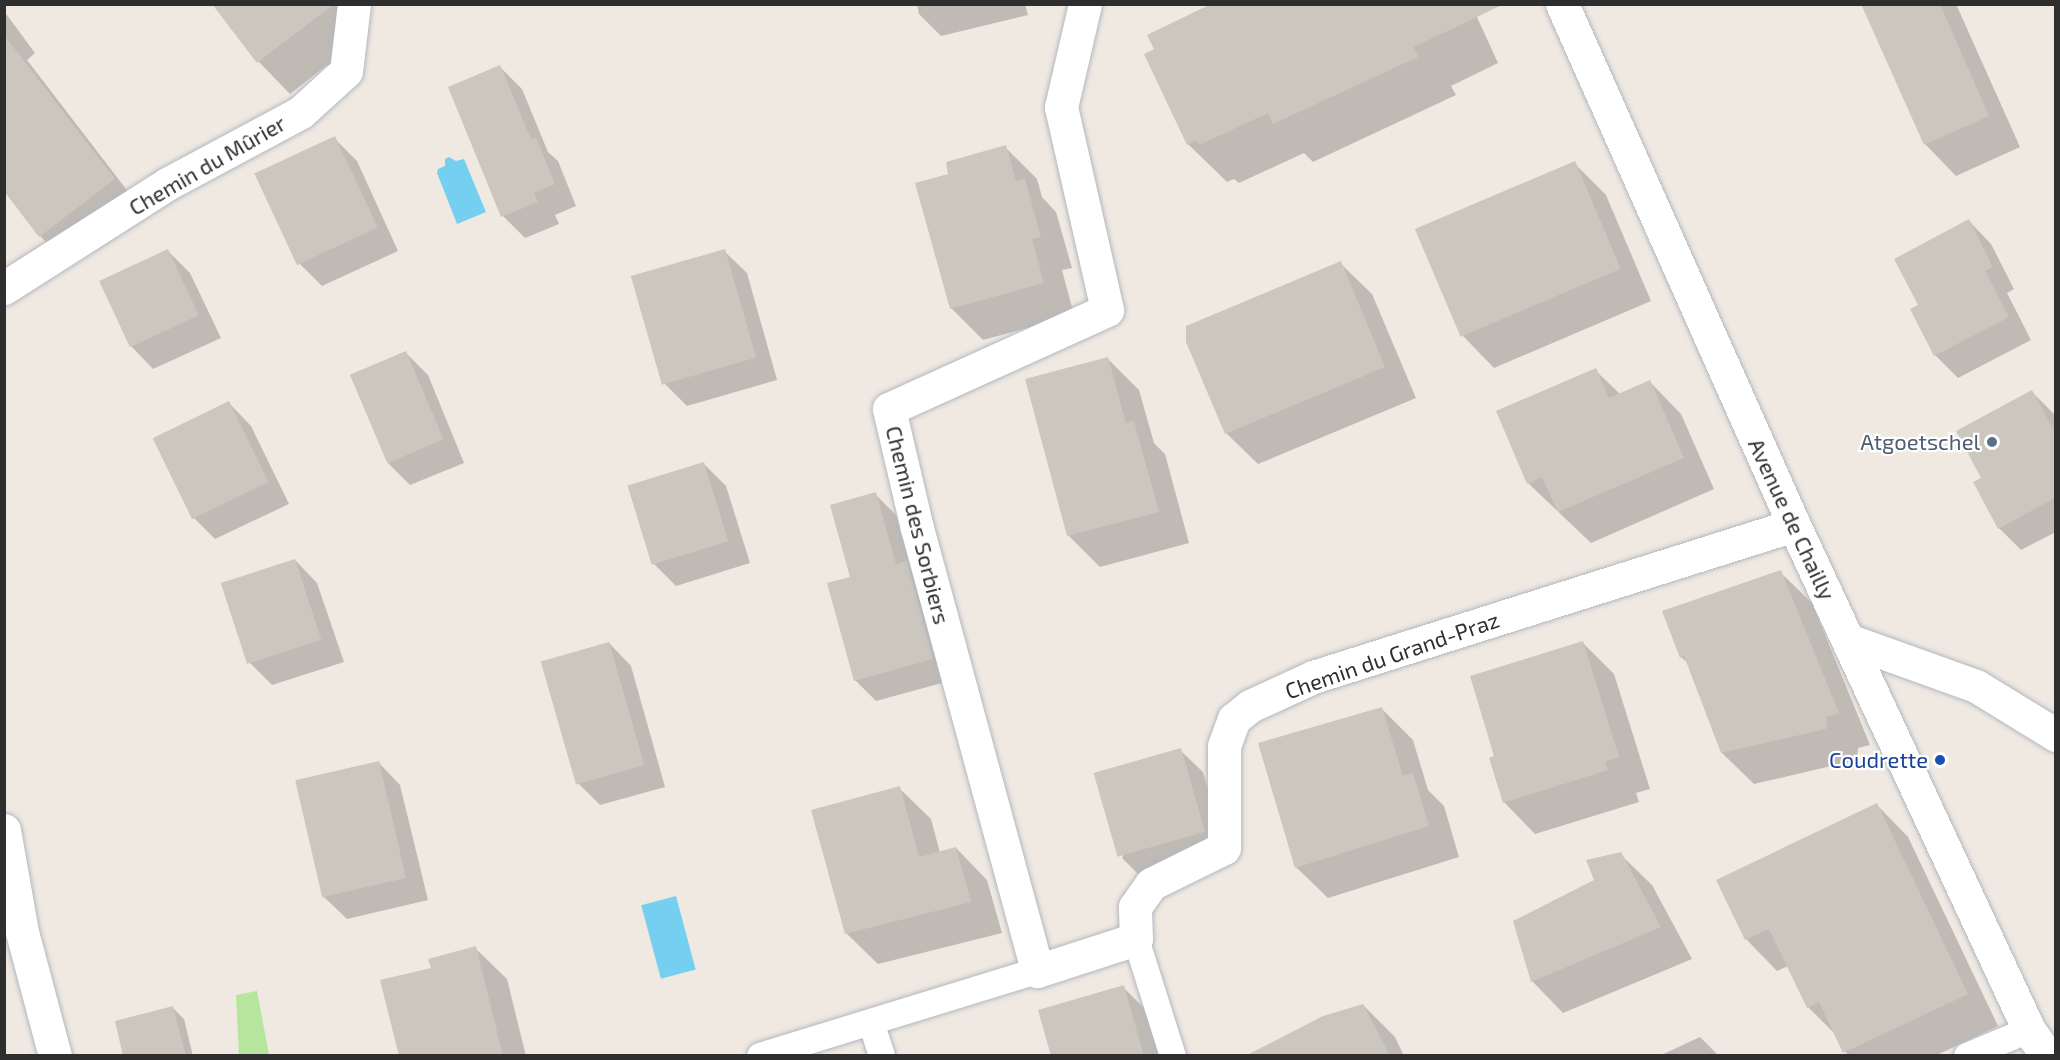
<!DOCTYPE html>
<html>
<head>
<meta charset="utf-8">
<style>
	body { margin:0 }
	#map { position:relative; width:2060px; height:1060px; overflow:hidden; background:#efe9e1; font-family:"Exo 2",sans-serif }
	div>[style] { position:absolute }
	.green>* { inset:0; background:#b6e59e }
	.water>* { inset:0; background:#75cff0; transform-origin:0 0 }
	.shadow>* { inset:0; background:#0003 }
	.building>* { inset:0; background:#cbc7bf; transform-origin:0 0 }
	.roads { filter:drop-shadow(0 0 2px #b4b7c1) drop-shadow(0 0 2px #b4b7c1) }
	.lane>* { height:26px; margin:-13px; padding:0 13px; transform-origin:13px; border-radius:13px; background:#fff }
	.street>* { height:33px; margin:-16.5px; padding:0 16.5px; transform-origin:16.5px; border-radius:16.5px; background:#fff }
	.secondary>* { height:33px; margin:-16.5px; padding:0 16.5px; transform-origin:16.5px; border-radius:16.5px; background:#fff }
	.dots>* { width:16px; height:16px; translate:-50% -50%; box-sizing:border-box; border:3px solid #fff; border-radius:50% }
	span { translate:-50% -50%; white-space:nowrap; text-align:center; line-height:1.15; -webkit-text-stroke:4.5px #fff; paint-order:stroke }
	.street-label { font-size:22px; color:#2e2e2e }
	.service-label { font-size:22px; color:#4e5e75 }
	.right { translate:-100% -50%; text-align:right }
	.transit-label { font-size:22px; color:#164399 }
	.frame { position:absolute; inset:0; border:6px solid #2e2e2e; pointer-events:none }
</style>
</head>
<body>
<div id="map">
	<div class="green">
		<i style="clip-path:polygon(257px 991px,269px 1055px,239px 1055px,236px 995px)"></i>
	</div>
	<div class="water">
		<i style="clip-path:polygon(449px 157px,456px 161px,464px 159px,486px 212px,457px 224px,437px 173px,438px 169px,445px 166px,445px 159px)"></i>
		<i style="left:676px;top:896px;width:76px;height:36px;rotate:75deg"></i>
	</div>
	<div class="shadow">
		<i style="clip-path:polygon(214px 4px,347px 4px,368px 30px,366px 37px,335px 73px,327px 65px,290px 94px,259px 62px)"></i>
		<i style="clip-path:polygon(917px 4px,1025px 4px,1028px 15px,941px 36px,919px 14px)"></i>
		<i style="clip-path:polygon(1471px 4px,1498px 63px,1451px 86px,1456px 95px,1313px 162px,1304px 153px,1239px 183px,1234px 179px,1227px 182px,1188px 144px,1146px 55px)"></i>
		<i style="clip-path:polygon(1862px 4px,1956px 4px,2020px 147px,1956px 176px,1925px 144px)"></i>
		<i style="clip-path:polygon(4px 11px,35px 53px,27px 60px,136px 202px,62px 258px,40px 236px,4px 189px)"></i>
		<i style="clip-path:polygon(500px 67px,522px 89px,548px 152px,558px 161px,576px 206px,555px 215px,559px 224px,525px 238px,503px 216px)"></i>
		<i style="clip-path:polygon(334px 138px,357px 161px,398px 251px,322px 286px,300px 264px)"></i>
		<i style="clip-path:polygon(1005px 147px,1037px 179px,1042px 197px,1056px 212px,1072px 268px,1062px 270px,1074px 315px,983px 340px,951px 308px,950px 175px)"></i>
		<i style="clip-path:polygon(1574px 163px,1606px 195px,1651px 301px,1494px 368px,1463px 336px)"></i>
		<i style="clip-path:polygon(1969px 221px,1991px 244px,2014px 289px,2007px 293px,2031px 340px,1958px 378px,1935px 355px,1920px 306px)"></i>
		<i style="clip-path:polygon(168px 251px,190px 273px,221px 338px,153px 369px,131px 346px)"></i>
		<i style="clip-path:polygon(724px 251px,747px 273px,777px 380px,687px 406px,665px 384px,633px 277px)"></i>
		<i style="clip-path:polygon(1340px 263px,1372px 294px,1416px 398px,1258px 464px,1226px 433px)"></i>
		<i style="clip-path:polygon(405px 352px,428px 375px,464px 463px,410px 485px,388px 463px)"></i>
		<i style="clip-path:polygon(1108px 359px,1139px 390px,1154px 443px,1165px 454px,1189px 543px,1100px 567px,1068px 535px)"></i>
		<i style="clip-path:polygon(1595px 370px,1621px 395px,1650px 382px,1681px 414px,1714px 489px,1591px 543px,1528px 483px)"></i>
		<i style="clip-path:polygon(2032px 392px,2056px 416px,2056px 532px,2021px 550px,1999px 528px,1983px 479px)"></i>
		<i style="clip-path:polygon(229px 403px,251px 426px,289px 504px,215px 539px,193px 517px)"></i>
		<i style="clip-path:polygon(704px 464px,726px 486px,750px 563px,676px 586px,653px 563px)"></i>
		<i style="clip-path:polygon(875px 494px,896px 515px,911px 568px,953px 680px,876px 701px,855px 680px,852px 578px)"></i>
		<i style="clip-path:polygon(295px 560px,317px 583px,344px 662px,272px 685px,250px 663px)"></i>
		<i style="clip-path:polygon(1780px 572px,1812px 603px,1870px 745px,1858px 748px,1857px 760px,1754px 784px,1722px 753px,1689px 664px,1681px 657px)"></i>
		<i style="clip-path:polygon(609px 643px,631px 666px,665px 787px,600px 805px,578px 783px)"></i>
		<i style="clip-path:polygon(1583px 643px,1614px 674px,1650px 789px,1636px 793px,1639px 802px,1535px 834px,1504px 802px,1496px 757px)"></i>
		<i style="clip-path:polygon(1382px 709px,1413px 740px,1428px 790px,1444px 806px,1459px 857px,1328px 898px,1296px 867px)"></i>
		<i style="clip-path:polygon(1180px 750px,1203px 772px,1227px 854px,1144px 880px,1122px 858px)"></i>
		<i style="clip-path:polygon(378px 762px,400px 785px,428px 900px,347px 919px,324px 897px)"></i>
		<i style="clip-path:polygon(899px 788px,931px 819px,940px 853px,956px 848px,987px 880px,1002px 933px,878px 964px,846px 933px)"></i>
		<i style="clip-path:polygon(1877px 805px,1908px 837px,1998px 1026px,1935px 1056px,1848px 1056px,1836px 1035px,1808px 1007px,1788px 966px,1777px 971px,1746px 939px)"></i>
		<i style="clip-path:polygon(1620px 854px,1652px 885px,1692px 959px,1563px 1013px,1532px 981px,1595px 881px)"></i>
		<i style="clip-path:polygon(475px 948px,507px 979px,526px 1056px,400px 1056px,432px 969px)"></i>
		<i style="clip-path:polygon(1123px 987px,1151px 1015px,1163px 1056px,1053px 1056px)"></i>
		<i style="clip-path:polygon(1363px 1005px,1395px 1037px,1404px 1056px,1259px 1056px)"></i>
		<i style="clip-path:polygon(173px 1008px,184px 1019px,193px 1056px,125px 1056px)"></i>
		<i style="clip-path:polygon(1700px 1037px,1719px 1056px,1659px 1056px)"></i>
	</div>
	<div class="building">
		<i style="clip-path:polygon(212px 4px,334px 4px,257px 63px)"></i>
		<i style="clip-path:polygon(1211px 4px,1504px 4px,1414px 47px,1418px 57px,1273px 124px,1268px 113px,1199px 145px,1196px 140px,1187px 145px,1144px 54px,1154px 49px,1147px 35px)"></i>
		<i style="clip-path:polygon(1861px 4px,1940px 4px,1989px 116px,1924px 145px)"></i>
		<i style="clip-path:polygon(4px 35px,115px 179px,39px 237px,4px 191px)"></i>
		<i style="clip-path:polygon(500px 65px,531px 139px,536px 137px,555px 184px,534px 193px,538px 202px,501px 217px,448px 87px)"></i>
		<i style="left:335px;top:136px;width:101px;height:89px;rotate:65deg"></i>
		<i style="clip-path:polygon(1006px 145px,1016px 181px,1025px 179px,1041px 237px,1032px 239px,1044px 283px,950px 309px,915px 183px,948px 174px,946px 162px)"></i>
		<i style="left:1575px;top:161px;width:117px;height:174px;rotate:67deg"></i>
		<i style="clip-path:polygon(1969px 219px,1993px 267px,1985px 271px,2009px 317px,1934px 356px,1910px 309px,1918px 305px,1894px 259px)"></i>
		<i style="left:168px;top:249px;width:73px;height:76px;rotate:65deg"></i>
		<i style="left:725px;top:249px;width:113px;height:98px;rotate:74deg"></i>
		<i style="clip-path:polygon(1341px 261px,1385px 367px,1225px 434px,1186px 342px,1186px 326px)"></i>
		<i style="left:406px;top:351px;width:96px;height:61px;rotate:67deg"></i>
		<i style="clip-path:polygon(1108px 357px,1126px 423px,1134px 421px,1159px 512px,1067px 536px,1025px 379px)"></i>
		<i style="clip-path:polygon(1596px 368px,1609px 398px,1650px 380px,1684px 458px,1558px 512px,1542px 477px,1527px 484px,1496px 411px)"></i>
		<i style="clip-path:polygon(2032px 390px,2055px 433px,2055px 498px,1998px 529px,1973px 482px,1981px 478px,1956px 431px)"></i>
		<i style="left:229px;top:401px;width:90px;height:85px;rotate:64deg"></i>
		<i style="left:704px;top:462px;width:83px;height:80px;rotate:73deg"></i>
		<i style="clip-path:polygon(876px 492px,896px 564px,907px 561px,933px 659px,854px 681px,827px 583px,850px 577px,830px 505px)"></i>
		<i style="left:295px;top:559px;width:85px;height:78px;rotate:72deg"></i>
		<i style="clip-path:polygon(1781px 570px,1839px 713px,1827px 717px,1826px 729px,1721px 753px,1684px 656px,1680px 658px,1662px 611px)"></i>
		<i style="clip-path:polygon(1583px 641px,1619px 757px,1605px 762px,1608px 770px,1503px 803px,1489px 758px,1494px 756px,1470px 676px)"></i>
		<i style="left:609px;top:642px;width:128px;height:71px;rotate:74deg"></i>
		<i style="clip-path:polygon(1382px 707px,1403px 776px,1413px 773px,1429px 826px,1295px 868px,1258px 743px)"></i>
		<i style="left:1181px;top:748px;width:87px;height:91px;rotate:74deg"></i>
		<i style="left:379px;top:761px;width:120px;height:86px;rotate:77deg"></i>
		<i style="clip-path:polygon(900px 786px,919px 857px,956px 847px,971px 902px,845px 934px,811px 810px)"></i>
		<i style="clip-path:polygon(1877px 803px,1968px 994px,1843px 1053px,1819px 1002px,1807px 1008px,1769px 929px,1745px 940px,1716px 880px)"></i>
		<i style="clip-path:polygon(1621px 852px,1661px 927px,1531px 982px,1513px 921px,1594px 880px,1586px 860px)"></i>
		<i style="clip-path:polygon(476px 946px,503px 1056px,399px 1056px,380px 980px,431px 968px,428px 959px)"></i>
		<i style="clip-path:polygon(1124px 985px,1144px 1056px,1051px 1056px,1038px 1010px)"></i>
		<i style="clip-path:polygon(1363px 1004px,1390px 1056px,1245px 1056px,1323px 1016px)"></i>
		<i style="clip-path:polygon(173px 1006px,186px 1056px,123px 1056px,115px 1021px)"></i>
	</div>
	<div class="roads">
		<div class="lane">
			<i style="left:1136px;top:939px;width:123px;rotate:72.5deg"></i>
			<i style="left:871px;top:1022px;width:36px;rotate:72deg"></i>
			<i style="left:760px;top:1056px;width:290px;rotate:-17.1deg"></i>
			<i style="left:1967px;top:1056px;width:67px;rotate:-22.8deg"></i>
		</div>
		<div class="street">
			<i style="left:1085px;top:4px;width:106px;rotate:103.1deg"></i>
			<i style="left:1061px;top:107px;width:208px;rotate:77.2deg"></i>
			<i style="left:1107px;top:310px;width:239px;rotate:155.6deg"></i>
			<i style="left:889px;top:409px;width:122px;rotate:76.8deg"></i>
			<i style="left:917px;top:528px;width:459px;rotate:74.8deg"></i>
			<i style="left:1037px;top:971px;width:104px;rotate:-17.9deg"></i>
			<i style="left:1136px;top:939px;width:32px;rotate:-92deg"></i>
			<i style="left:1135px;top:907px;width:28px;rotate:-55deg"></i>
			<i style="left:1151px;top:884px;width:81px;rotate:-26.3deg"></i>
			<i style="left:1224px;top:848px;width:102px;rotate:-90deg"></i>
			<i style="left:1224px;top:746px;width:29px;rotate:-70deg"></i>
			<i style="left:1234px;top:719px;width:21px;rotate:-39deg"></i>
			<i style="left:1250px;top:706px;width:69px;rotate:-24.7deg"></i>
			<i style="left:1313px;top:677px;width:504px;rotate:-17.54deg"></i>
			<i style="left:4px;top:288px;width:193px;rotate:-32.5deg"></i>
			<i style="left:167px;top:184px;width:152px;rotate:-28.2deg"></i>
			<i style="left:301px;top:112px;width:61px;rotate:-42.3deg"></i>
			<i style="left:346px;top:71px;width:67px;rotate:-83.2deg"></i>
			<i style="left:1848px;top:640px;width:136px;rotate:19.8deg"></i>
			<i style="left:1976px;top:686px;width:94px;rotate:31.5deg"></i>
			<i style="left:4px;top:830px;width:104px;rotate:80deg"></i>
			<i style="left:22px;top:932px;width:128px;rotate:75.1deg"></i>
		</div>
		<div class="secondary">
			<i style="left:1562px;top:4px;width:570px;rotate:66deg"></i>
			<i style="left:1794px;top:525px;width:557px;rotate:65.05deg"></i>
			<i style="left:2029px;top:1030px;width:32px;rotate:55deg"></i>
		</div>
	</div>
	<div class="dots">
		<i style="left:1992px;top:442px;background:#5c6f8a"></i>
		<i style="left:1940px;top:760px;background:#1a4fb4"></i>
	</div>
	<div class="street-label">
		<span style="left:207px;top:165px;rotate:-30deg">Chemin du Mûrier</span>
		<span style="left:1792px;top:519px;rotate:65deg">Avenue de Chailly</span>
		<span style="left:918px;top:525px;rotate:76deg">Chemin des Sorbiers</span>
		<span style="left:1392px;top:655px;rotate:-19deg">Chemin du Grand-Praz</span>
	</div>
	<div class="service-label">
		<span class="right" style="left:1980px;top:442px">Atgoetschel</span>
	</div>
	<div class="transit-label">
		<span class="right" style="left:1928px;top:760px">Coudrette</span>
	</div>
	<div class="frame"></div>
</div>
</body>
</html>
